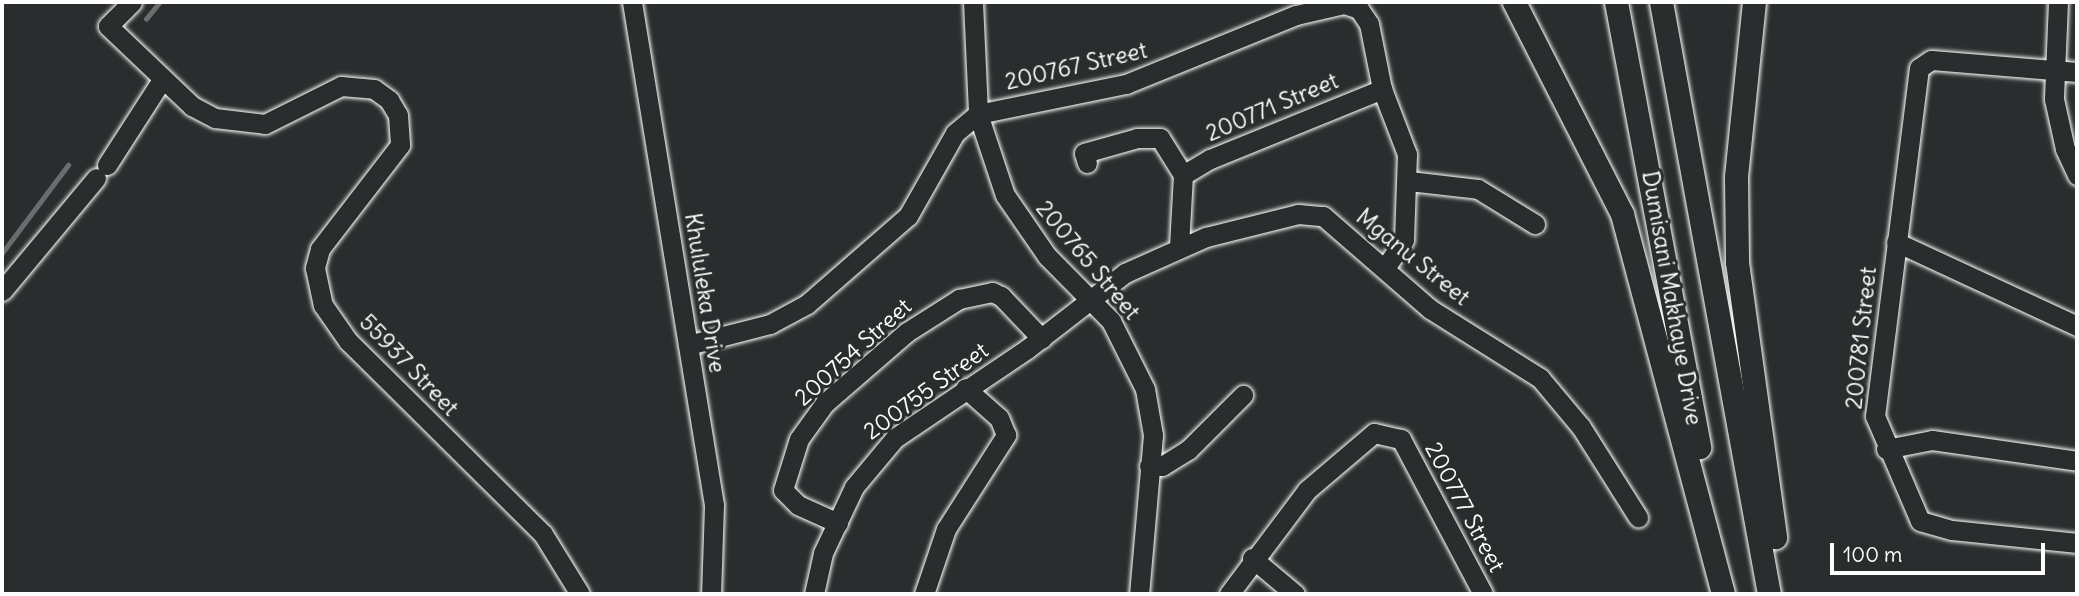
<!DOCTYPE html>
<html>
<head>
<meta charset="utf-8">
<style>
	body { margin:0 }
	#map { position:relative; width:2079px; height:596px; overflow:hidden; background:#2a2d2e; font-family:Delius,sans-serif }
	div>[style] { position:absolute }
	.stream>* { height:4.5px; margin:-2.25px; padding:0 2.25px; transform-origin:2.25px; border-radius:2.25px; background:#6a6c6d }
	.roads { filter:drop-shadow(0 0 2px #fff) drop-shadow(0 0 2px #fff) }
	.minor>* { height:19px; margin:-9.5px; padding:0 9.5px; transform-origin:9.5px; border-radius:9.5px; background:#2a2d2e }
	.major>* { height:23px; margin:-11.5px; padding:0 11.5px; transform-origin:11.5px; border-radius:11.5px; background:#2a2d2e }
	span { translate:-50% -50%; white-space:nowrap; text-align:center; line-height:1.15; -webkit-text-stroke:6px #2a2d2e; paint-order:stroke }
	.street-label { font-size:23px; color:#fff }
	.frame { position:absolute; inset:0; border:4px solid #fff; pointer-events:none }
	.scale { position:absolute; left:1830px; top:543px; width:215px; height:32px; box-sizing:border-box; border:4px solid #fff; border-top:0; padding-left:9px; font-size:21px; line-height:24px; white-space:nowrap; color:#fff; -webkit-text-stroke:5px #2a2d2e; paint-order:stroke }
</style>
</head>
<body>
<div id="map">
	<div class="stream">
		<i style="left:146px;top:19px;width:22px;rotate:-51deg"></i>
		<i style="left:2px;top:253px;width:110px;rotate:-53.1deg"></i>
	</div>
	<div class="roads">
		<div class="minor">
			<i style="left:132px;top:2px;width:34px;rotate:135deg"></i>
			<i style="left:108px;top:26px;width:116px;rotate:43.6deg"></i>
			<i style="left:192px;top:106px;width:26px;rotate:28deg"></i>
			<i style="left:215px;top:118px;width:50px;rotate:6.8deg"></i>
			<i style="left:265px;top:124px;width:85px;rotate:-26.6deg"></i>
			<i style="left:341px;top:86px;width:33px;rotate:5deg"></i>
			<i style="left:374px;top:89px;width:19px;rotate:36deg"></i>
			<i style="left:389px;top:100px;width:17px;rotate:59deg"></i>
			<i style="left:398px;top:115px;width:30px;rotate:86deg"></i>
			<i style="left:400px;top:145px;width:131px;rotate:127.6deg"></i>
			<i style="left:320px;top:249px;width:20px;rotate:105deg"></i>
			<i style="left:315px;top:268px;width:38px;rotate:78deg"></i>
			<i style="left:323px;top:305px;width:44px;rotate:55.2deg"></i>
			<i style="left:348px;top:341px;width:274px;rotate:44.7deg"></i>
			<i style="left:543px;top:534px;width:70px;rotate:58.3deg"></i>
			<i style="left:632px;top:2px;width:510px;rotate:80.74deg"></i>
			<i style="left:714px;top:505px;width:89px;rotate:91.9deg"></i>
			<i style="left:973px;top:2px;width:112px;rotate:87.4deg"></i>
			<i style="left:978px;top:114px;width:85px;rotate:71.6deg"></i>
			<i style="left:1005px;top:195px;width:74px;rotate:55.5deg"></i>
			<i style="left:1047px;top:256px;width:91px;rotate:45.4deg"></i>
			<i style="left:1111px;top:321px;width:76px;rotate:63.4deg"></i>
			<i style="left:1145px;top:389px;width:47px;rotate:80.1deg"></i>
			<i style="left:1153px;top:435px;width:160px;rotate:95deg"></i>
			<i style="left:2058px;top:2px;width:97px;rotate:92.4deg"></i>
			<i style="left:2054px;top:99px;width:51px;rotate:77.6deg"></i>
			<i style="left:2065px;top:149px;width:29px;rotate:65deg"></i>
			<i style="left:2077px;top:72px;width:146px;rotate:-175.3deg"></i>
			<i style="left:1931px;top:60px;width:14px;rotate:146deg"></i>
			<i style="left:1919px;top:68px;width:351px;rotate:97.2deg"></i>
			<i style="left:1875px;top:416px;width:114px;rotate:66.8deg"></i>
			<i style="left:1920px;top:521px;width:33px;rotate:16deg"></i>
			<i style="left:1952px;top:530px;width:126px;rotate:5.9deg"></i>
			<i style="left:1087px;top:163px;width:10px;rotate:-107deg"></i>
			<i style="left:1084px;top:153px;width:55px;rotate:-15.8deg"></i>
			<i style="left:1137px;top:138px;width:23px"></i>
			<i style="left:1160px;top:138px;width:44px;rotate:58.1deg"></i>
			<i style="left:1183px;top:175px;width:71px;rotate:93.2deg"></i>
			<i style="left:107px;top:165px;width:103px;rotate:-57.2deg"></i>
			<i style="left:1183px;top:175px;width:31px;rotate:-31deg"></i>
			<i style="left:1210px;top:159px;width:186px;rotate:-22.1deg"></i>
			<i style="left:1409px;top:181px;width:69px;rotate:6.6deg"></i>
			<i style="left:1478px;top:189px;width:67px;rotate:31.6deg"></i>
			<i style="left:1896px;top:242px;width:200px;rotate:24.9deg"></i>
			<i style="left:2px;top:291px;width:147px;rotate:-50.2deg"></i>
			<i style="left:688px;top:345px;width:85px;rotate:-14.4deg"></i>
			<i style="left:770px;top:324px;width:42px;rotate:-28.4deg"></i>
			<i style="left:807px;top:304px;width:134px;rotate:-41.1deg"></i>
			<i style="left:908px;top:216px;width:95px;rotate:-60.5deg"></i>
			<i style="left:955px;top:133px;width:30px;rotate:-40deg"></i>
			<i style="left:978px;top:114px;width:151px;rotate:-11.5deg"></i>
			<i style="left:1126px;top:84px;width:183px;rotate:-22.1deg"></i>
			<i style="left:1296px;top:15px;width:49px;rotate:-12.9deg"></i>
			<i style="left:1344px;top:4px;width:16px;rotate:18deg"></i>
			<i style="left:1359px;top:9px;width:18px;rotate:56deg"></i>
			<i style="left:1369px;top:24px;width:66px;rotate:78.7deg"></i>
			<i style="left:1382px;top:89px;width:70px;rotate:69deg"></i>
			<i style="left:1407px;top:154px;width:86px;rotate:92deg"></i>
			<i style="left:1404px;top:240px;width:34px;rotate:124deg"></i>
			<i style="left:1886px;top:449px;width:47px;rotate:-11.1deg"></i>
			<i style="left:1932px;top:440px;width:147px;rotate:8.2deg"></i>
			<i style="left:1149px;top:466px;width:13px"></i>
			<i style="left:1162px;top:466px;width:31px;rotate:-32deg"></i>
			<i style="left:1188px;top:450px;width:78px;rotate:-45deg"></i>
			<i style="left:838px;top:523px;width:44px;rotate:-155.8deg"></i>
			<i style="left:798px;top:505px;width:21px;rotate:-135deg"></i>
			<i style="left:783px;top:490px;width:53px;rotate:-72.6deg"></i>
			<i style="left:799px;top:439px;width:44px;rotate:-54.2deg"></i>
			<i style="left:825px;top:403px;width:108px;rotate:-40.9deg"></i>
			<i style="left:907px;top:332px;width:62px;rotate:-32.4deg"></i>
			<i style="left:959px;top:299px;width:34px;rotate:-12deg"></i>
			<i style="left:992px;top:292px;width:10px;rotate:24deg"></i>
			<i style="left:1001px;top:296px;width:59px;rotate:46.4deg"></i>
			<i style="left:1252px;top:558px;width:56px;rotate:39.9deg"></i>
			<i style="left:814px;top:594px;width:42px;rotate:-77.6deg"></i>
			<i style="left:823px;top:553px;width:73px;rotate:-64.8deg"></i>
			<i style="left:854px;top:487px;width:64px;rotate:-50.1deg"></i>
			<i style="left:895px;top:438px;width:159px;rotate:-34deg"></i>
			<i style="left:1027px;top:349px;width:124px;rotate:-37.8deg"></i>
			<i style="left:1125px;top:273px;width:89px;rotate:-24deg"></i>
			<i style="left:1206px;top:237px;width:95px;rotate:-14deg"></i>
			<i style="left:1298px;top:214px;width:25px;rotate:5deg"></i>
			<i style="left:1323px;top:216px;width:142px;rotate:41deg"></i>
			<i style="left:1430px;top:309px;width:130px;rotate:32.1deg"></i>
			<i style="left:1540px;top:378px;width:64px;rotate:50.1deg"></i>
			<i style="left:1581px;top:427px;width:107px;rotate:57.7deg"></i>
			<i style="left:924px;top:594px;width:69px;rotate:-71.3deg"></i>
			<i style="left:946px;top:529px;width:112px;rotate:-57.4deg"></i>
			<i style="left:1006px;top:435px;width:18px;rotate:-112deg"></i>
			<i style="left:999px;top:418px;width:45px;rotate:-138.6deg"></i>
			<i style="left:1229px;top:594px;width:130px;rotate:-53.1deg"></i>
			<i style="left:1307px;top:490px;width:88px;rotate:-40.4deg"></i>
			<i style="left:1374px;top:433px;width:28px;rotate:13deg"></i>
			<i style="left:1401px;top:439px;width:175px;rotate:62.1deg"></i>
		</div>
		<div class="major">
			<i style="left:1514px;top:2px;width:238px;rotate:63deg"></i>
			<i style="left:1622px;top:214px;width:393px;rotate:75.1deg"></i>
			<i style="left:1616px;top:2px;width:453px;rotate:79.4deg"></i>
			<i style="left:1661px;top:2px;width:602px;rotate:79.66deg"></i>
			<i style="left:1754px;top:2px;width:176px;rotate:95.9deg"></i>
			<i style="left:1736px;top:177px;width:85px;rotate:89.3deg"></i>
			<i style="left:1737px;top:262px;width:278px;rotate:82.1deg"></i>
		</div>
	</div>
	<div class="street-label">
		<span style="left:1076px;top:66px;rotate:-13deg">200767 Street</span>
		<span style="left:1272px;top:107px;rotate:-23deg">200771 Street</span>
		<span style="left:1413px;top:257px;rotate:39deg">Mganu Street</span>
		<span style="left:1088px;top:260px;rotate:50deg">200765 Street</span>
		<span style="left:705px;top:293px;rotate:81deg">Khululeka Drive</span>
		<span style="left:1672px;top:298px;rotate:80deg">Dumisani Makhaye Drive</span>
		<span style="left:1861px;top:338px;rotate:-84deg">200781 Street</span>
		<span style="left:853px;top:352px;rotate:-42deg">200754 Street</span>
		<span style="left:409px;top:365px;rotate:46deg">55937 Street</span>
		<span style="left:926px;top:391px;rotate:-36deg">200755 Street</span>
		<span style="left:1465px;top:507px;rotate:62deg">200777 Street</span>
	</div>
	<div class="frame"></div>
	<div class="scale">100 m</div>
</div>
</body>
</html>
